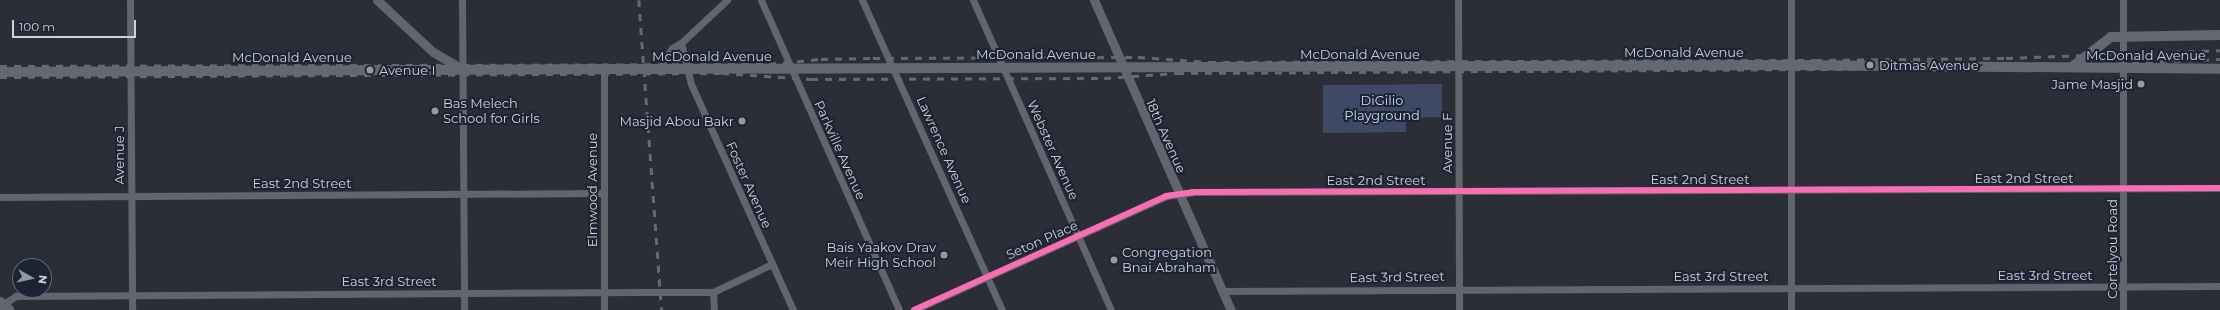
<!DOCTYPE html>
<html>
<head>
<meta charset="utf-8">
<style>
	body { margin:0 }
	#map { position:relative; width:2220px; height:310px; overflow:hidden; background:#2b2e37; font-family:Montserrat,sans-serif }
	div>[style] { position:absolute }
	.green>* { inset:0; background:#3d4965 }
	.minor>* { height:7px; margin:-3.5px; padding:0 3.5px; transform-origin:3.5px; border-radius:3.5px; background:#62656e }
	.tertiary>* { height:9px; margin:-4.5px; padding:0 4.5px; transform-origin:4.5px; border-radius:4.5px; background:#62656e }
	.secondary>* { height:10px; margin:-5px; padding:0 5px; transform-origin:5px; border-radius:5px; background:#646872 }
	.primary>* { height:12px; margin:-6px; padding:0 6px; transform-origin:6px; border-radius:6px; background:#626670 }
	.rail>* { height:2.5px; margin-top:-1.25px; transform-origin:0; background:repeating-linear-gradient(90deg,#666970 0 7px,transparent 0 14px) }
	.minor-bridge>* { height:7px; margin:-3.5px; padding:0 3.5px; transform-origin:3.5px; border-radius:3.5px; background:#62656e }
	.secondary-bridge>* { height:10px; margin:-5px; padding:0 5px; transform-origin:5px; border-radius:5px; background:#646872 }
	.cycleway>* { height:6px; margin:-3px; padding:0 3px; transform-origin:3px; border-radius:3px; background:#f96db3 }
	.dots>* { width:11px; height:11px; translate:-50% -50%; box-sizing:border-box; border:2px solid #1c2332; border-radius:50% }
	span { translate:-50% -50%; white-space:nowrap; text-align:center; line-height:1.15; -webkit-text-stroke:4px #1c2332; paint-order:stroke }
	.street-label { font-size:13px; color:#cdd2dc }
	.poi-label { font-size:13px; color:#cdd2dc }
	.left { translate:0 -50%; text-align:left }
	.right { translate:-100% -50%; text-align:right }
	.park-label { font-size:13px; color:#cedbfa }
	.north { position:absolute; left:12px; top:258px; width:40px; height:40px; box-sizing:border-box; background:#1c2332; border:1px solid #636976; border-radius:50%; rotate:98deg; font-size:11px; font-weight:700; line-height:16px; text-align:center; color:#cdd2dc }
	.north::after { content:''; display:block; margin:auto; width:14px; height:18px; background:#9499a2; clip-path:polygon(50% 0,100% 100%,50% 72%,0 100%) }
	.scale { position:absolute; left:12px; top:20px; width:124px; height:18px; box-sizing:border-box; border:2px solid #cdd2dc; border-top:0; padding-left:5px; font-size:12px; line-height:14px; white-space:nowrap; color:#cdd2dc; -webkit-text-stroke:3px #1c2332; paint-order:stroke }
</style>
</head>
<body>
<div id="map">
	<div class="green">
		<i style="clip-path:polygon(1442px 84px,1442px 117px,1406px 118px,1406px 132px,1323px 133px,1323px 85px)"></i>
	</div>
	<div class="minor">
		<i style="left:130px;top:0;width:310px;rotate:89.6deg"></i>
		<i style="left:462px;top:0;width:310px;rotate:89.6deg"></i>
		<i style="left:761px;top:0;width:339px;rotate:66deg"></i>
		<i style="left:862px;top:0;width:340px;rotate:65.7deg"></i>
		<i style="left:973px;top:0;width:339px;rotate:66deg"></i>
		<i style="left:1458px;top:0;width:310px;rotate:89.8deg"></i>
		<i style="left:1791px;top:0;width:310px;rotate:90deg"></i>
		<i style="left:2123px;top:0;width:310px;rotate:90deg"></i>
		<i style="left:681px;top:43px;width:42px;rotate:76.3deg"></i>
		<i style="left:691px;top:84px;width:248px;rotate:65.7deg"></i>
		<i style="left:663px;top:69px;width:8px;rotate:-90deg"></i>
		<i style="left:663px;top:61px;width:16px;rotate:-55deg"></i>
		<i style="left:672px;top:48px;width:10px;rotate:-29deg"></i>
		<i style="left:681px;top:43px;width:63px;rotate:-43.1deg"></i>
		<i style="left:0;top:197px;width:603px;rotate:-0.38deg"></i>
		<i style="left:1222px;top:291px;width:998px;rotate:-0.29deg"></i>
		<i style="left:671px;top:292px;width:42px"></i>
		<i style="left:713px;top:292px;width:65px;rotate:-25.4deg"></i>
		<i style="left:713px;top:292px;width:18px;rotate:87deg"></i>
		<i style="left:2px;top:305px;width:17px;rotate:-33deg"></i>
		<i style="left:16px;top:296px;width:625px;rotate:-0.37deg"></i>
		<i style="left:604px;top:310px;width:241px;rotate:-90deg"></i>
		<i style="left:914px;top:310px;width:277px;rotate:-24.3deg"></i>
		<i style="left:1166px;top:196px;width:27px;rotate:-8deg"></i>
		<i style="left:1193px;top:192px;width:1027px;rotate:-0.22deg"></i>
	</div>
	<div class="tertiary">
		<i style="left:377px;top:0;width:76px;rotate:42.9deg"></i>
		<i style="left:433px;top:52px;width:34px;rotate:30deg"></i>
		<i style="left:1094px;top:0;width:339px;rotate:66.2deg"></i>
	</div>
	<div class="secondary">
		<i style="left:2072px;top:67px;width:49px;rotate:-37.6deg"></i>
		<i style="left:2111px;top:37px;width:109px;rotate:-1.1deg"></i>
		<i style="left:655px;top:69px;width:1135px;rotate:-0.2deg"></i>
		<i style="left:1790px;top:65px;width:430px;rotate:0.5deg"></i>
		<i style="left:0;top:72px;width:634px;rotate:-0.27deg"></i>
	</div>
	<div class="primary">
		<i style="left:0;top:303px;width:11px;rotate:41deg"></i>
	</div>
	<div class="rail">
		<i style="left:639px;top:0;width:311px;rotate:85.8deg"></i>
		<i style="left:0;top:66px;width:769px;rotate:-0.15deg"></i>
		<i style="left:769px;top:64px;width:52px;rotate:-5.5deg"></i>
		<i style="left:821px;top:59px;width:52px;rotate:-1.1deg"></i>
		<i style="left:873px;top:58px;width:265px;rotate:-0.2deg"></i>
		<i style="left:1138px;top:57px;width:71px;rotate:4deg"></i>
		<i style="left:1209px;top:62px;width:606px;rotate:-0.19deg"></i>
		<i style="left:1815px;top:60px;width:191px;rotate:-0.6deg"></i>
		<i style="left:2006px;top:58px;width:214px;rotate:-2.1deg"></i>
		<i style="left:772px;top:69px;width:392px;rotate:-0.1deg"></i>
		<i style="left:0;top:77px;width:722px;rotate:-0.32deg"></i>
		<i style="left:722px;top:73px;width:89px;rotate:3.9deg"></i>
		<i style="left:811px;top:79px;width:293px;rotate:-0.2deg"></i>
		<i style="left:1104px;top:78px;width:73px;rotate:-3.9deg"></i>
		<i style="left:1177px;top:73px;width:829px;rotate:-0.35deg"></i>
		<i style="left:2006px;top:68px;width:214px;rotate:-2.4deg"></i>
	</div>
	<div class="minor-bridge">
		<i style="left:641px;top:292px;width:30px"></i>
	</div>
	<div class="secondary-bridge">
		<i style="left:634px;top:69px;width:21px"></i>
	</div>
	<div class="cycleway">
		<i style="left:914px;top:310px;width:277px;rotate:-24.3deg"></i>
		<i style="left:1166px;top:196px;width:27px;rotate:-8deg"></i>
		<i style="left:1193px;top:192px;width:1027px;rotate:-0.22deg"></i>
	</div>
	<div class="dots">
		<i style="left:1870px;top:65px;background:#9499a2"></i>
		<i style="left:370px;top:70px;background:#9499a2"></i>
		<i style="left:2141px;top:84px;background:#9499a2"></i>
		<i style="left:435px;top:111px;background:#9499a2"></i>
		<i style="left:742px;top:121px;background:#9499a2"></i>
		<i style="left:944px;top:255px;background:#9499a2"></i>
		<i style="left:1114px;top:260px;background:#9499a2"></i>
	</div>
	<div class="street-label">
		<span style="left:1684px;top:52px">McDonald Avenue</span>
		<span style="left:1036px;top:54px">McDonald Avenue</span>
		<span style="left:1360px;top:54px">McDonald Avenue</span>
		<span style="left:2146px;top:55px">McDonald Avenue</span>
		<span style="left:712px;top:56px">McDonald Avenue</span>
		<span style="left:292px;top:57px">McDonald Avenue</span>
		<span style="left:1166px;top:136px;rotate:66deg">18th Avenue</span>
		<span style="left:1447px;top:143px;rotate:-90deg">Avenue F</span>
		<span style="left:840px;top:150px;rotate:66deg">Parkville Avenue</span>
		<span style="left:944px;top:150px;rotate:66deg">Lawrence Avenue</span>
		<span style="left:1053px;top:150px;rotate:66deg">Webster Avenue</span>
		<span style="left:119px;top:155px;rotate:-90deg">Avenue J</span>
		<span style="left:2024px;top:178px">East 2nd Street</span>
		<span style="left:1700px;top:179px">East 2nd Street</span>
		<span style="left:1376px;top:180px">East 2nd Street</span>
		<span style="left:302px;top:183px">East 2nd Street</span>
		<span style="left:749px;top:185px;rotate:66deg">Foster Avenue</span>
		<span style="left:592px;top:190px;rotate:-90deg">Elmwood Avenue</span>
		<span style="left:1042px;top:240px;rotate:-24deg">Seton Place</span>
		<span style="left:2112px;top:249px;rotate:-90deg">Cortelyou Road</span>
		<span style="left:2045px;top:275px">East 3rd Street</span>
		<span style="left:1721px;top:276px">East 3rd Street</span>
		<span style="left:1397px;top:277px;rotate:-1deg">East 3rd Street</span>
		<span style="left:389px;top:281px">East 3rd Street</span>
	</div>
	<div class="poi-label">
		<span class="left" style="left:1879px;top:65px">Ditmas Avenue</span>
		<span class="left" style="left:379px;top:70px">Avenue I</span>
		<span class="right" style="left:2133px;top:84px">Jame Masjid</span>
		<span class="left" style="left:443px;top:111px">Bas Melech<br>School for Girls</span>
		<span class="right" style="left:734px;top:121px">Masjid Abou Bakr</span>
		<span class="right" style="left:936px;top:255px">Bais Yaakov Drav<br>Meir High School</span>
		<span class="left" style="left:1122px;top:260px">Congregation<br>Bnai Abraham</span>
	</div>
	<div class="park-label">
		<span style="left:1382px;top:108px">DiGilio<br>Playground</span>
	</div>
	<div class="north">N</div>
	<div class="scale">100 m</div>
</div>
</body>
</html>
